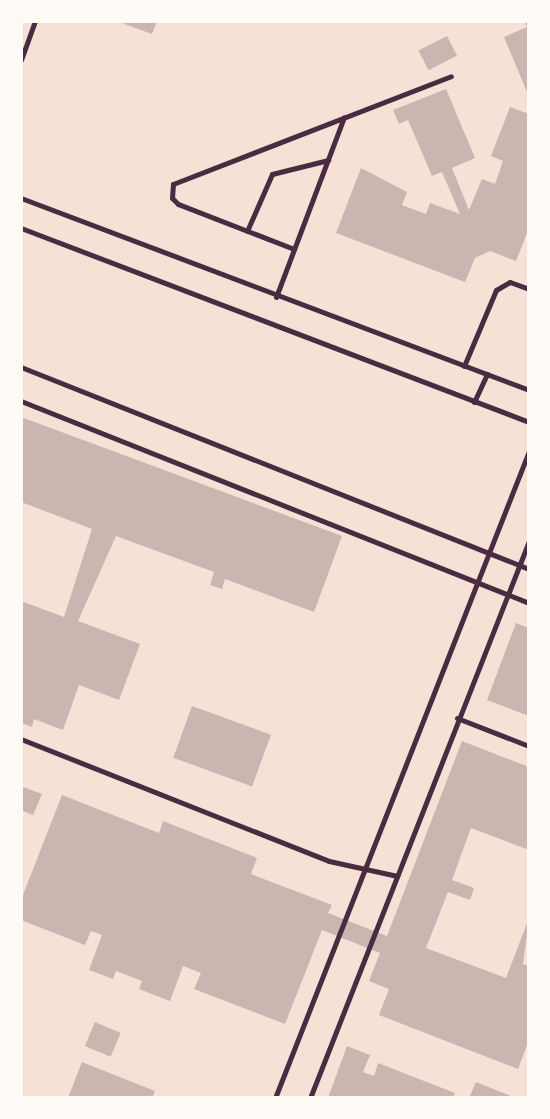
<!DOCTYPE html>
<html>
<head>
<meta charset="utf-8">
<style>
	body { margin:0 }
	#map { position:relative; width:550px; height:1119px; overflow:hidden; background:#f7e1d7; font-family:Rubik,sans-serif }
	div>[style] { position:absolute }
	.building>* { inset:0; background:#ccb4b1; transform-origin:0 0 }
	.service>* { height:5px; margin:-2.5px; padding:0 2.5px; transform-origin:2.5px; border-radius:2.5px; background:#4a2c40 }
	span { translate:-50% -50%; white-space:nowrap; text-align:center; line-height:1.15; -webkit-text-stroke:7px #fffaf5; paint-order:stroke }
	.frame { position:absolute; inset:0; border:23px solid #fffaf5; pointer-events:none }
</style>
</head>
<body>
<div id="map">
	<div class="building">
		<i style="clip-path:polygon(116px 21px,157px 21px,152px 34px)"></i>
		<i style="clip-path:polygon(524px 21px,529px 21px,529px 97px,504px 37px,527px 27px)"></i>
		<i style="left:447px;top:36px;width:22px;height:32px;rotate:63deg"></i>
		<i style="clip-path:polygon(446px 89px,475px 158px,452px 168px,469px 210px,482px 179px,495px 184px,503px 161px,491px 156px,510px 107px,529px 114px,529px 228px,516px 261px,490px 251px,475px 258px,465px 282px,336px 233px,361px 168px,407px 192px,402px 205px,426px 214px,430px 203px,460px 214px,442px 172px,432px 176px,408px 120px,399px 124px,393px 110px)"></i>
		<i style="clip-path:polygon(21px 417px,342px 536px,314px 612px,225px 579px,222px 589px,210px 585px,214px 572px,116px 536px,78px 621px,140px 644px,119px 700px,79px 685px,63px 730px,34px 719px,32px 727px,22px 723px,21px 601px,64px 617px,92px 529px,21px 502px)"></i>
		<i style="clip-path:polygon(516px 623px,529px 628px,529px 716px,487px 700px)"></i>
		<i style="left:192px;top:706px;width:84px;height:55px;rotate:20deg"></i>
		<i style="clip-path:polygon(462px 741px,529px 767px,529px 850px,471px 828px,452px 880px,474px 888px,470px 900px,448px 892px,426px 948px,506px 978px,529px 918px,523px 964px,529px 966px,529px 1040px,518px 1069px,379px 1015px,389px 989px,369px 981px,380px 953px,322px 930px,285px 1024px,194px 989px,201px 973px,183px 966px,170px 1001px,139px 989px,142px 981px,116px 971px,113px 979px,89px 970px,102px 935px,91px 931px,85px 945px,21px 920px,21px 900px,62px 795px,159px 833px,163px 821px,257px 858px,251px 874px,332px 905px,328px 913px,387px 936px)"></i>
		<i style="clip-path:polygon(21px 786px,42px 794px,33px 815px,21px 810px)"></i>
		<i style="left:95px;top:1022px;width:28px;height:26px;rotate:23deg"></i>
		<i style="clip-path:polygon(347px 1046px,370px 1055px,363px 1072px,374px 1076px,378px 1063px,455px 1093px,453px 1098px,328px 1098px)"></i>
		<i style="clip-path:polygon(82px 1062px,155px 1091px,152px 1098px,68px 1098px)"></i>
		<i style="clip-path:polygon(476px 1082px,516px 1098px,469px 1098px)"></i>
	</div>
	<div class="service">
		<i style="left:21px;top:60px;width:41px;rotate:-70.3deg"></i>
		<i style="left:21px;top:198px;width:543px;rotate:20.7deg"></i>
		<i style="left:21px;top:228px;width:544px;rotate:20.9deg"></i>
		<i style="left:247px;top:231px;width:62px;rotate:-66.3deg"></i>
		<i style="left:272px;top:174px;width:58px;rotate:-14deg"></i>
		<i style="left:294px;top:249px;width:124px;rotate:-158.8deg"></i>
		<i style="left:178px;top:204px;width:8px;rotate:-135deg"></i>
		<i style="left:172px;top:198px;width:14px;rotate:-86deg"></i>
		<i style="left:173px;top:184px;width:298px;rotate:-21.2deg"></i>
		<i style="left:276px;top:297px;width:192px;rotate:-69.3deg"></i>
		<i style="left:464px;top:366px;width:82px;rotate:-67.2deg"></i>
		<i style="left:496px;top:290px;width:16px;rotate:-30deg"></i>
		<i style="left:510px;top:282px;width:20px;rotate:20deg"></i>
		<i style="left:21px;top:367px;width:547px;rotate:21.68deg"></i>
		<i style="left:21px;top:401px;width:547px;rotate:21.68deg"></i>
		<i style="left:474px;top:402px;width:31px;rotate:-65deg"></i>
		<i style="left:457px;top:718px;width:77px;rotate:21.3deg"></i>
		<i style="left:21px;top:739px;width:331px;rotate:21.6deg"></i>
		<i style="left:329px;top:861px;width:70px;rotate:12.4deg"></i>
		<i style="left:275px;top:1098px;width:695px;rotate:-68.57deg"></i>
		<i style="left:310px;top:1098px;width:599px;rotate:-68.54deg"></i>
	</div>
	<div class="frame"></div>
</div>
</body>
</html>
